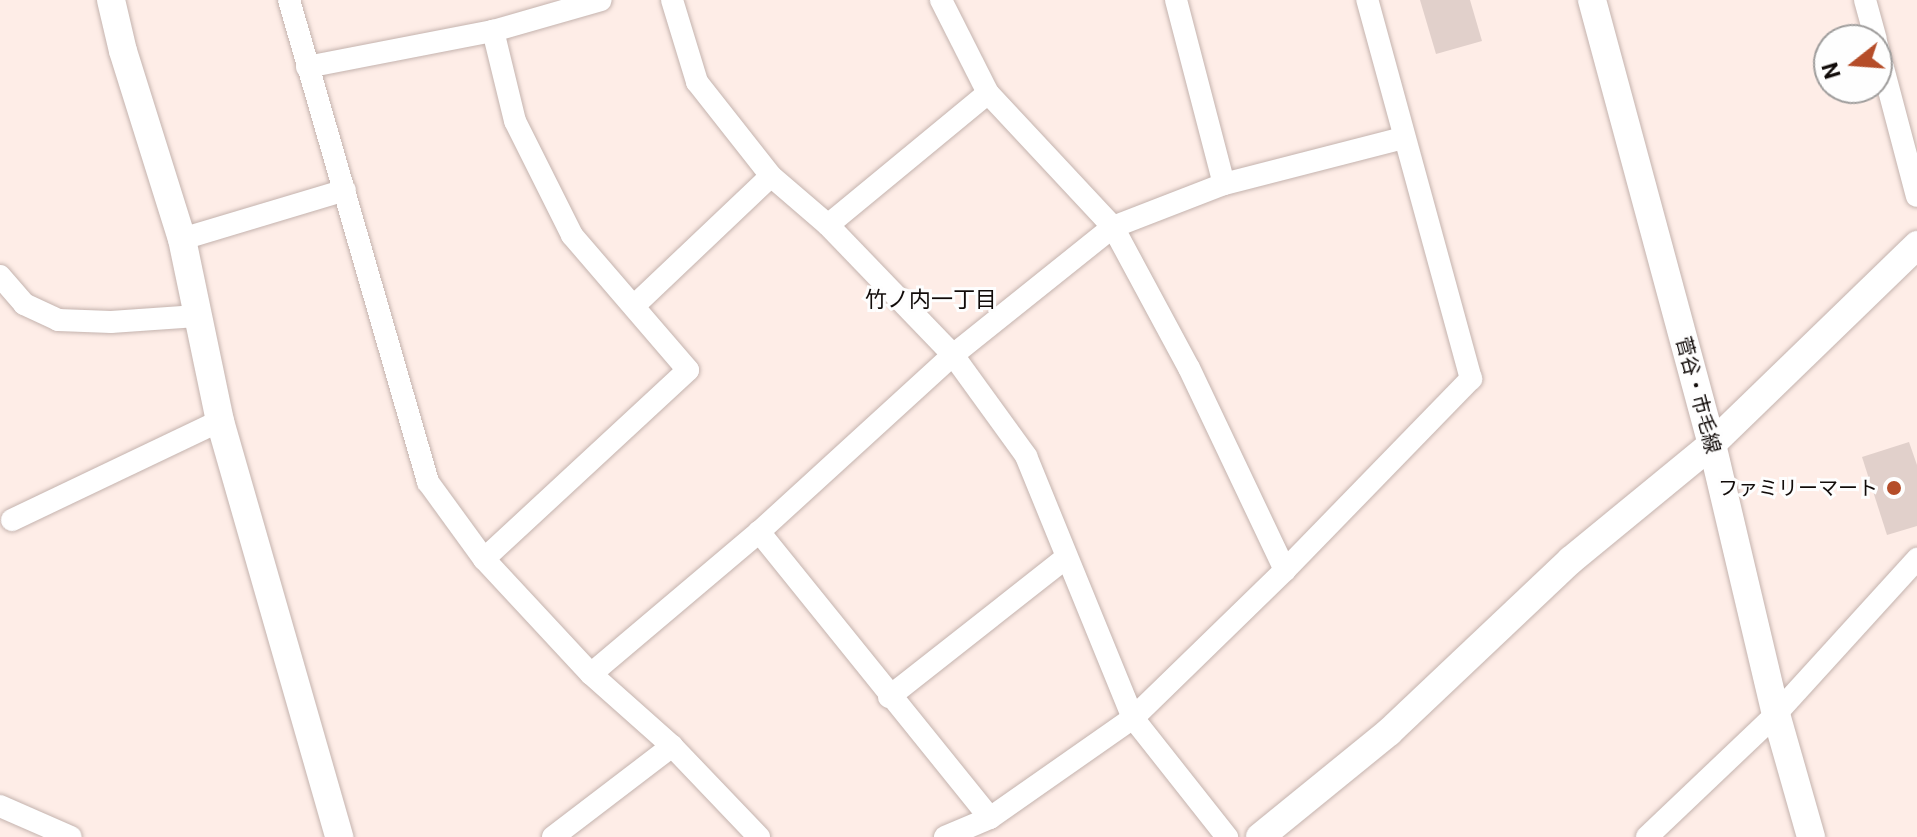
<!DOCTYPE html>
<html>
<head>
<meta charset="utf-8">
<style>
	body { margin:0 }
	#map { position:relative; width:1917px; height:837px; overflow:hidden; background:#feede7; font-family:Roboto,"Noto Sans JP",sans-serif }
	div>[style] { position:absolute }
	.building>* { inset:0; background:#e1d0cb }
	.roads { filter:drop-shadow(0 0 2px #c4b3ae) drop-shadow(0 0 2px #c4b3ae) }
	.minor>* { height:22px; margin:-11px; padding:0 11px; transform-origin:11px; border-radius:11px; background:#fff }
	.tertiary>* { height:28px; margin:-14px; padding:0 14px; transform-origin:14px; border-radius:14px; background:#fff }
	.dots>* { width:22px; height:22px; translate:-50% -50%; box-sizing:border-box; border:4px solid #fefefe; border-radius:50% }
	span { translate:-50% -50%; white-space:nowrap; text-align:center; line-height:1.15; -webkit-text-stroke:6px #fefefe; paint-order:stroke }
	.street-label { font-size:20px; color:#110b09 }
	.poi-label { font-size:20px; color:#110b09 }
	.right { translate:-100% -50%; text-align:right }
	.neighbourhood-label { font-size:22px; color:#110b09 }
	.north { position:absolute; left:1813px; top:24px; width:80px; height:80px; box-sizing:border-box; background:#fefefe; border:2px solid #9f9d9c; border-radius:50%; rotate:253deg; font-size:22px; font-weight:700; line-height:32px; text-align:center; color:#110b09 }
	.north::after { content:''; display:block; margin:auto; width:28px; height:36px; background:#b54d29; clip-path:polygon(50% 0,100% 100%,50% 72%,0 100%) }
</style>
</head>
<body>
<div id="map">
	<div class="building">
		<i style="clip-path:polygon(1420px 0,1470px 0,1482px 41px,1436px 54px)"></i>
		<i style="clip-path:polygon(1909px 442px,1917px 465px,1917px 526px,1887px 535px,1862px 457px)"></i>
	</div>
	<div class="roads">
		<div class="minor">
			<i style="left:289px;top:0;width:502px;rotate:73.91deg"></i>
			<i style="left:428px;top:482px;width:95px;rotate:54deg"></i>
			<i style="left:484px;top:559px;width:157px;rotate:47.1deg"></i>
			<i style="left:591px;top:674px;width:108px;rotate:41.6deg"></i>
			<i style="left:672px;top:746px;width:126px;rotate:46.3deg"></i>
			<i style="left:672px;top:0;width:86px;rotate:73deg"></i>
			<i style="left:697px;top:82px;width:120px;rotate:51.8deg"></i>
			<i style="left:771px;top:176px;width:75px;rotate:40.7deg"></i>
			<i style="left:828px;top:225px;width:180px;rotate:46.1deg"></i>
			<i style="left:953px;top:355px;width:125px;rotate:54.1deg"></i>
			<i style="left:1026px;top:456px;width:283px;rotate:67.8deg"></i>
			<i style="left:1133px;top:718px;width:152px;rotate:51.7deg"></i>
			<i style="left:941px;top:0;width:104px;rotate:63.2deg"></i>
			<i style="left:988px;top:93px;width:183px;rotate:47deg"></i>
			<i style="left:1113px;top:227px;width:160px;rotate:61.7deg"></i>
			<i style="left:1189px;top:368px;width:224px;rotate:64.6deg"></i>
			<i style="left:1176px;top:0;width:190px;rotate:75.4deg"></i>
			<i style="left:1865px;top:0;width:41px;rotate:74.6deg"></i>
			<i style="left:1877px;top:45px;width:156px;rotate:75.2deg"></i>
			<i style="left:307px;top:67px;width:189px;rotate:-11deg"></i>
			<i style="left:493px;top:31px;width:112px;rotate:-16deg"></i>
			<i style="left:828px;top:225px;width:207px;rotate:-39.5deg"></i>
			<i style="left:182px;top:239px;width:170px;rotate:-16.7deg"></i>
			<i style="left:0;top:276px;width:37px;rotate:49deg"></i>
			<i style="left:24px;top:304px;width:38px;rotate:25deg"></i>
			<i style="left:58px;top:320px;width:53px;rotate:2.2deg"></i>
			<i style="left:111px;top:322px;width:86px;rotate:-4deg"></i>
			<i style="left:635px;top:305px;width:187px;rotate:-43.5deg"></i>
			<i style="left:12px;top:520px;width:230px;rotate:-25.5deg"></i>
			<i style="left:484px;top:559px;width:278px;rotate:-42.8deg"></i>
			<i style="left:688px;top:370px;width:178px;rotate:-130.7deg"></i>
			<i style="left:572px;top:235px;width:127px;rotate:-116.6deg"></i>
			<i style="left:515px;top:121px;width:93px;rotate:-103.7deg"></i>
			<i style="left:591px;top:674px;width:220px;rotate:-40.2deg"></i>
			<i style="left:889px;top:697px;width:226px;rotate:-38.2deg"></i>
			<i style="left:0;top:806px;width:77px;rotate:23.6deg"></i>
			<i style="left:990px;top:818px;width:368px;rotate:-128.9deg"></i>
			<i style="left:759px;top:532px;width:263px;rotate:-42.4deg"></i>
			<i style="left:953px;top:355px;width:205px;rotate:-38.7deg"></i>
			<i style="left:1113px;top:227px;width:119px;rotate:-21.2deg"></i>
			<i style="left:1224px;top:184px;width:185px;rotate:-14.4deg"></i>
			<i style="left:553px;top:837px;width:150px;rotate:-37.4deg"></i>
			<i style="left:945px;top:837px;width:49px;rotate:-22.9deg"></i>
			<i style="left:990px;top:818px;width:174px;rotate:-35deg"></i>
			<i style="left:1133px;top:718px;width:212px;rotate:-44.2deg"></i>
			<i style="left:1285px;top:570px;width:267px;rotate:-45.8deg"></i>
			<i style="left:1471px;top:379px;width:393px;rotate:-105.3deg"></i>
			<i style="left:1647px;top:837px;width:178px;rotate:-43.6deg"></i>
			<i style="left:1776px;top:714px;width:210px;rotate:-47.7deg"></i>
		</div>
		<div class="tertiary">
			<i style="left:111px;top:0;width:52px;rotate:76.8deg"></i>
			<i style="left:123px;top:51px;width:197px;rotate:72.6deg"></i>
			<i style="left:182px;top:239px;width:186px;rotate:78.2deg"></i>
			<i style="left:220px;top:421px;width:433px;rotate:74deg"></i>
			<i style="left:1592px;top:0;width:460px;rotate:74.9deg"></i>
			<i style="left:1712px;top:444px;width:277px;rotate:76.7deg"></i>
			<i style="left:1776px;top:714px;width:128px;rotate:74.1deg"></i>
			<i style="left:1260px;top:837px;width:166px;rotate:-39.1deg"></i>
			<i style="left:1389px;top:732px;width:250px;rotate:-43.4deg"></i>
			<i style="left:1571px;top:560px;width:183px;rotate:-39.4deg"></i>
			<i style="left:1712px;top:444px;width:286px;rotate:-44.1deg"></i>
		</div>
	</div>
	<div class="dots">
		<i style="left:1894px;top:488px;background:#b54d29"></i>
	</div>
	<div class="street-label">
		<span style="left:1698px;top:395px;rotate:75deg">菅谷・市毛線</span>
	</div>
	<div class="poi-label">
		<span class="right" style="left:1878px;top:488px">ファミリーマート</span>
	</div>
	<div class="neighbourhood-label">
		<span style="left:931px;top:300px">竹ノ内一丁目</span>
	</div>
	<div class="north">N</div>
</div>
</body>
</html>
